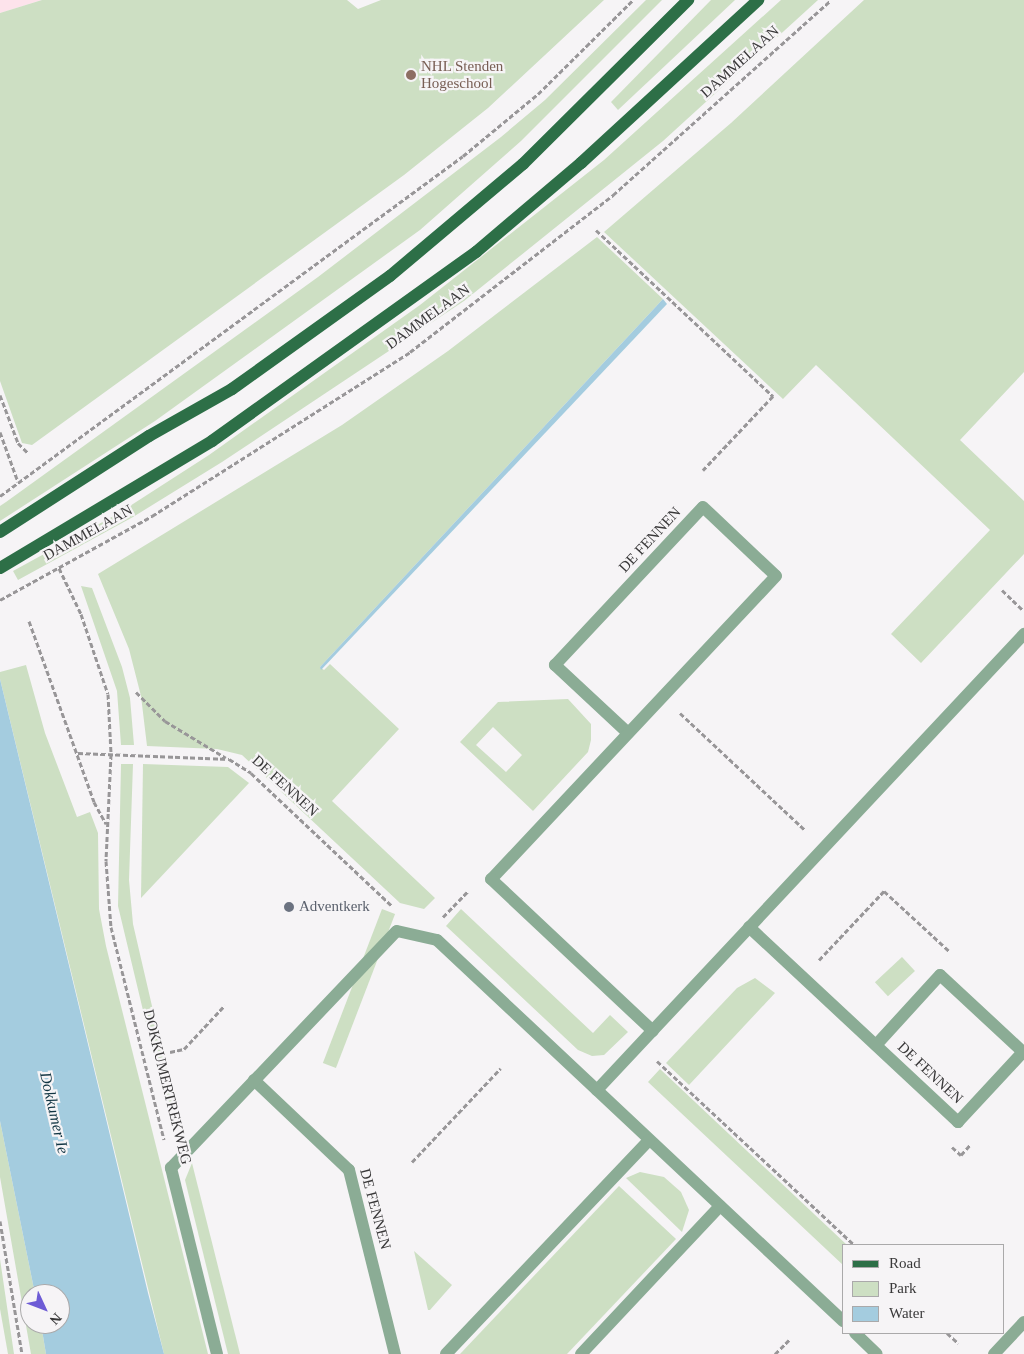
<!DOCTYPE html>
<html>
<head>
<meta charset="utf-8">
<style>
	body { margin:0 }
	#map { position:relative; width:1024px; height:1354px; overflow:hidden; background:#f6f4f6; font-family:"Times New Roman",serif }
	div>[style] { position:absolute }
	.education>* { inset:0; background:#fde3eb }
	.green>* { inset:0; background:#cddfc3; transform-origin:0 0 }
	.water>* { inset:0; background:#a4ccdf }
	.path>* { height:3px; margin-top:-1.5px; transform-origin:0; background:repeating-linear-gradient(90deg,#989698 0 5px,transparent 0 7.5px) }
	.street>* { height:12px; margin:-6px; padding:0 6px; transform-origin:6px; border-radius:6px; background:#8bac95 }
	.primary>* { height:12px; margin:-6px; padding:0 6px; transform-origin:6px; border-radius:6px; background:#2d6f47 }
	.dots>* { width:14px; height:14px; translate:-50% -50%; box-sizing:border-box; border:2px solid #f6f4f6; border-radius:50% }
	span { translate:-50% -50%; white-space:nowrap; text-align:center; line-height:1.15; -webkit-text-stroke:4.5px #f6f4f6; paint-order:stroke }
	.street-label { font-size:15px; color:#393839 }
	.education-label { font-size:15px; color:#785e54 }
	.left { translate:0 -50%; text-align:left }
	.worship-label { font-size:15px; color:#5b616d }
	.water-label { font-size:16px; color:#113543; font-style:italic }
	.legend { position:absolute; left:842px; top:1244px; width:162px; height:90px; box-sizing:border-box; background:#f6f4f6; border:1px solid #aaa9aa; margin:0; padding:6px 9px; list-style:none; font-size:15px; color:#393839 }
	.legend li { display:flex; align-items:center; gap:10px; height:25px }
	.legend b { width:25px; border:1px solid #aaa9aa }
	.north { position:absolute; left:20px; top:1284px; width:50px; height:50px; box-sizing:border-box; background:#f6f4f6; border:1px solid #aaa9aa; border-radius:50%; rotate:133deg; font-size:14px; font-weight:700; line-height:20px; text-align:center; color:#393839 }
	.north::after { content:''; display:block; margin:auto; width:18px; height:22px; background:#6d5bd5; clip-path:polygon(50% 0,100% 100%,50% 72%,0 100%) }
</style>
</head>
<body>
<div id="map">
	<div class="education">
		<i style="clip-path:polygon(0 0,42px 0,0 13px)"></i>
	</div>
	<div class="green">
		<i style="clip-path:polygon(42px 0,347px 0,358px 9px,381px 0,604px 0,488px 108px,404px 175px,32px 445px,22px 443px,0 381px,0 13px)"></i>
		<i style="clip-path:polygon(646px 0,662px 0,521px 141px,420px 230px,155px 421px,0 521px,0 506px,6px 502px,318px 277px,501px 137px,545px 100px)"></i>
		<i style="clip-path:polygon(711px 0,735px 0,618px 110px,611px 102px)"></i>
		<i style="clip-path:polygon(781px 0,818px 0,663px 141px,464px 301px,222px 462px,133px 517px,18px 580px,13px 571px,119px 513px,209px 455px,420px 305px,604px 160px)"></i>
		<i style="clip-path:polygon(864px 0,1024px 0,1024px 372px,960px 440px,1024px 501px,1024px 554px,921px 663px,891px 634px,990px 530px,816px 365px,783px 399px,604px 232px,731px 123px)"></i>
		<i style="clip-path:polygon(597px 237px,663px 299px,320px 667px,324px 670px,330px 664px,399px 729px,332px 801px,435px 898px,424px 909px,400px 903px,242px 755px,217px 749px,147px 746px,141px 696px,129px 649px,98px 574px,342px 425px,448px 351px)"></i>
		<i style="clip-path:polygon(81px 586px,92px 588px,122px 667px,130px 698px,134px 745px,121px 745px,117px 691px)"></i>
		<i style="clip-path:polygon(26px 665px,45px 733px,77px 817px,90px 812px,98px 833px,99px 909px,106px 946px,208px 1354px,164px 1354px,0 679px,0 672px)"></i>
		<i style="clip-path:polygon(evenodd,568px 699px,591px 724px,591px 740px,588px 752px,533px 811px,460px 742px,498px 702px,568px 699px,493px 727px,522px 755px,506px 772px,476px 745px,493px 727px)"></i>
		<i style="clip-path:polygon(121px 764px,133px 764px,129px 880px,133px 924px,177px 1114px,164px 1098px,118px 906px)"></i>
		<i style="clip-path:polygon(143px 764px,228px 767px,249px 783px,141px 898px)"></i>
		<i style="left:382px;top:909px;width:14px;height:165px;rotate:21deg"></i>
		<i style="clip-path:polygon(461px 909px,593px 1033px,610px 1015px,628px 1032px,604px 1055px,592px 1056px,578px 1050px,446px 926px)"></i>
		<i style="left:902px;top:957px;width:19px;height:37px;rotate:47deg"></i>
		<i style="clip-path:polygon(755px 978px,775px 993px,689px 1085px,666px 1063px,737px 988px)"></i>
		<i style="clip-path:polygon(660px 1069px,847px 1245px,843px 1245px,843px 1265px,648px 1082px)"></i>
		<i style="clip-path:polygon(0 1121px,35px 1294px,30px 1294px,30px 1324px,41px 1324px,46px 1354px,31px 1354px,0 1177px)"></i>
		<i style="clip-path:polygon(192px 1163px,240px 1354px,228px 1354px,185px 1180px)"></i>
		<i style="clip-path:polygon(640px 1172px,664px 1177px,681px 1192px,689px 1210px,682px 1232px,626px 1178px)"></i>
		<i style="clip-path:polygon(619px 1186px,676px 1239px,567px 1354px,460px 1354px)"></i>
		<i style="clip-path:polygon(414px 1251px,452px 1285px,430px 1310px,428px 1310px)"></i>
		<i style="clip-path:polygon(0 1259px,14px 1354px,8px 1354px,0 1309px)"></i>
	</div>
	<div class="water">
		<i style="clip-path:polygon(663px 299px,667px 304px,321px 670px,320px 667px)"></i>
		<i style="clip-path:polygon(0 679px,148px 1293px,164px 1354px,46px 1354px,41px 1324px,60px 1324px,60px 1294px,35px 1294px,0 1121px)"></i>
	</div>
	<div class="path">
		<i style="left:596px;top:230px;width:243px;rotate:43.2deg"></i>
		<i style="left:773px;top:396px;width:102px;rotate:133.4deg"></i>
		<i style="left:0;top:395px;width:51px;rotate:69.4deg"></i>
		<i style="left:18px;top:443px;width:14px;rotate:45deg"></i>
		<i style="left:0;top:432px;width:53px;rotate:70.2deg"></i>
		<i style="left:0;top:496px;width:574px;rotate:-36.29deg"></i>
		<i style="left:463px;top:156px;width:97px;rotate:-39.6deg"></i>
		<i style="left:538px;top:94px;width:134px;rotate:-44.7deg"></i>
		<i style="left:59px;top:568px;width:51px;rotate:64.4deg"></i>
		<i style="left:81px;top:614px;width:84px;rotate:71.4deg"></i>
		<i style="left:108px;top:694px;width:60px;rotate:87.1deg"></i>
		<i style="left:111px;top:754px;width:107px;rotate:92.7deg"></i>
		<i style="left:106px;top:861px;width:66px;rotate:85.7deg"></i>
		<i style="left:111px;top:927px;width:219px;rotate:76deg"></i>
		<i style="left:1002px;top:590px;width:28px;rotate:44deg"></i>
		<i style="left:0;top:600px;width:174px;rotate:-28.9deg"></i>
		<i style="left:152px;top:516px;width:306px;rotate:-32.4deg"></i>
		<i style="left:410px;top:352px;width:257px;rotate:-37.7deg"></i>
		<i style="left:613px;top:195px;width:292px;rotate:-41.8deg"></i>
		<i style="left:29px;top:621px;width:192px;rotate:70.2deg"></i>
		<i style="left:94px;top:802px;width:25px;rotate:61deg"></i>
		<i style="left:136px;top:692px;width:41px;rotate:45deg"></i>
		<i style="left:165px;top:721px;width:71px;rotate:31.2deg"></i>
		<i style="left:680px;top:713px;width:171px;rotate:43.1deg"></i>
		<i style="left:78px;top:753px;width:151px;rotate:2.3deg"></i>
		<i style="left:229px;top:759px;width:26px;rotate:32deg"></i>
		<i style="left:251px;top:773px;width:194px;rotate:43.3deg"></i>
		<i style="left:443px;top:917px;width:36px;rotate:-46deg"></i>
		<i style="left:819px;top:960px;width:95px;rotate:-46.7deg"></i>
		<i style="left:884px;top:891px;width:88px;rotate:42.7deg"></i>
		<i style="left:170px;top:1052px;width:14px;rotate:-12deg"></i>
		<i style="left:184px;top:1049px;width:60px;rotate:-47deg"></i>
		<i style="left:657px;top:1061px;width:270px;rotate:43deg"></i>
		<i style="left:952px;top:1147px;width:12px;rotate:42deg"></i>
		<i style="left:961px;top:1155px;width:13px;rotate:-48deg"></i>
		<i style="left:412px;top:1162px;width:129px;rotate:-46.6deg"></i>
		<i style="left:0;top:1221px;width:135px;rotate:80.6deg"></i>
		<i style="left:947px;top:1333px;width:15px;rotate:42deg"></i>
		<i style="left:775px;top:1354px;width:20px;rotate:-45deg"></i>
	</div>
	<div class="street">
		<i style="left:628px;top:733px;width:100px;rotate:-137deg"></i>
		<i style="left:555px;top:665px;width:216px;rotate:-46.9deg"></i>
		<i style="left:703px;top:507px;width:100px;rotate:43.4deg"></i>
		<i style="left:776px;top:576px;width:416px;rotate:133.2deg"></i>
		<i style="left:491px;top:879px;width:222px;rotate:43.2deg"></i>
		<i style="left:749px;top:927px;width:286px;rotate:43deg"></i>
		<i style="left:958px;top:1122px;width:96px;rotate:-47.1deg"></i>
		<i style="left:1023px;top:1052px;width:113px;rotate:-137.1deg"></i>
		<i style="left:940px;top:975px;width:95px;rotate:132.4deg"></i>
		<i style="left:254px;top:1080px;width:131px;rotate:43.5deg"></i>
		<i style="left:349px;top:1170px;width:190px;rotate:76deg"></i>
		<i style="left:597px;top:1090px;width:625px;rotate:-46.88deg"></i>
		<i style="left:855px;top:1333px;width:30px;rotate:44deg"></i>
		<i style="left:217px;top:1354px;width:192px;rotate:-103.9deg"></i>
		<i style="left:171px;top:1168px;width:327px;rotate:-46.4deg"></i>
		<i style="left:397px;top:931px;width:41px;rotate:12.7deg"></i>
		<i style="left:437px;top:940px;width:557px;rotate:43.18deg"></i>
		<i style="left:446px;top:1354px;width:295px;rotate:-46.5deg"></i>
		<i style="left:581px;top:1354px;width:203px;rotate:-46.8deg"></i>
		<i style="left:994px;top:1354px;width:44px;rotate:-46.8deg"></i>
	</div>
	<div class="primary">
		<i style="left:0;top:532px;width:177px;rotate:-32.8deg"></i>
		<i style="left:149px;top:436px;width:95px;rotate:-29.5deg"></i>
		<i style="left:232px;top:389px;width:194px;rotate:-35.6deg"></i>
		<i style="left:390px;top:276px;width:174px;rotate:-40.1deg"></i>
		<i style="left:523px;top:164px;width:233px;rotate:-44.8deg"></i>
		<i style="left:0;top:568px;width:247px;rotate:-30.9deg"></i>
		<i style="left:212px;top:441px;width:325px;rotate:-35.6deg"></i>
		<i style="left:476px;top:252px;width:138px;rotate:-40.3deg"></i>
		<i style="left:581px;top:163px;width:241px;rotate:-42.6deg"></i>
	</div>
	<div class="dots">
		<i style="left:411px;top:75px;background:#8d6e63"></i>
		<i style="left:289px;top:907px;background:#6b7280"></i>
	</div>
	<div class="street-label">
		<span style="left:740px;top:62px;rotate:-42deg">DAMMELAAN</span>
		<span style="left:428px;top:317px;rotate:-36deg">DAMMELAAN</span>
		<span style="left:88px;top:533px;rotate:-29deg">DAMMELAAN</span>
		<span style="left:650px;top:540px;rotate:-47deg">DE FENNEN</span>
		<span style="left:285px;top:786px;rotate:42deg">DE FENNEN</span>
		<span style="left:930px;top:1073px;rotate:43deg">DE FENNEN</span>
		<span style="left:167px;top:1087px;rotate:76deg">DOKKUMERTREKWEG</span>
		<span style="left:375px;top:1209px;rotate:75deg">DE FENNEN</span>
	</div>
	<div class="education-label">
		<span class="left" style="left:421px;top:75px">NHL Stenden<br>Hogeschool</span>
	</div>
	<div class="worship-label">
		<span class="left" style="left:299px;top:907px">Adventkerk</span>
	</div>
	<div class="water-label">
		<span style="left:54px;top:1113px;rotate:77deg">Dokkumer Ie</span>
	</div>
	<ul class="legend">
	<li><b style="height:6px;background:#2d6f47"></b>Road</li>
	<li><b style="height:14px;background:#cddfc3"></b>Park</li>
	<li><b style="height:14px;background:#a4ccdf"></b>Water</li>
	</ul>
	<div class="north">N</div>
</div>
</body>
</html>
